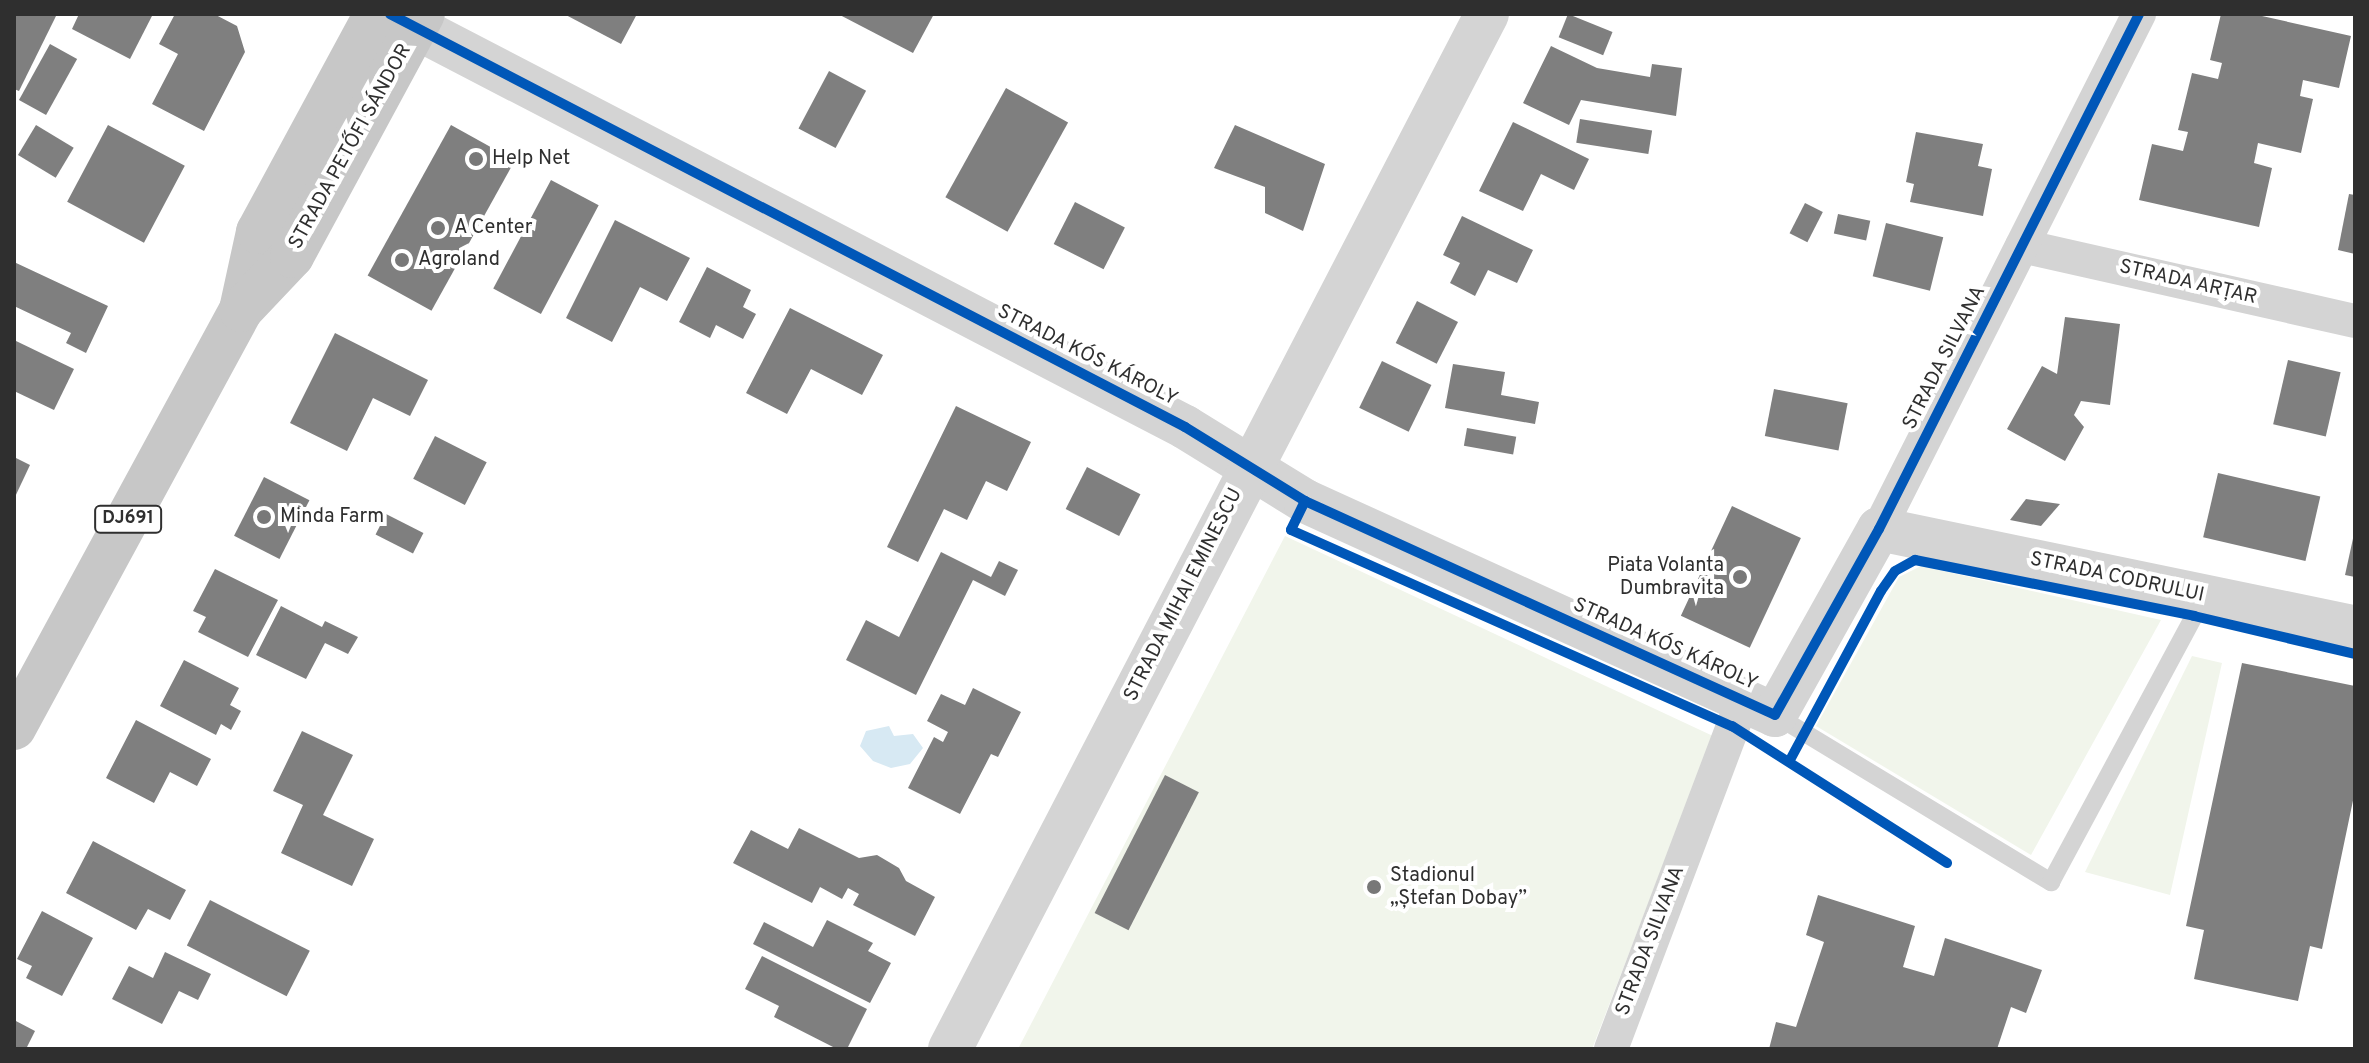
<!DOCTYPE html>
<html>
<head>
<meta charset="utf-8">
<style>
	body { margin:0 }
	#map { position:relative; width:2369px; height:1063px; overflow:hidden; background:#fff; font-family:Overpass,sans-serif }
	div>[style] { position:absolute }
	.green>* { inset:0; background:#f1f5eb }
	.water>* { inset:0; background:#d7e9f3 }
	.building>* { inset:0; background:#7f7f7f; transform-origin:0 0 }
	.service>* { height:18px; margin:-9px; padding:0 9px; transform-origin:9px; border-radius:9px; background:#d4d4d4 }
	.minor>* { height:34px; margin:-17px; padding:0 17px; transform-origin:17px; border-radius:17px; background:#d4d4d4 }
	.tertiary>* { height:44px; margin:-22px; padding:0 22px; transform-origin:22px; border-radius:22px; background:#d4d4d4 }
	.primary>* { height:44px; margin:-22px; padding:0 22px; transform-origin:22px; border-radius:22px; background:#c7c7c7 }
	.cycleway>* { height:10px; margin:-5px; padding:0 5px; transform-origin:5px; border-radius:5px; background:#0057b8 }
	.dots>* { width:22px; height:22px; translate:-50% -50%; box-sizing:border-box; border:4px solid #fff; border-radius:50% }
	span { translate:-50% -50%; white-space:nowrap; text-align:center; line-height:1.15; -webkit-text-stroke:8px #fff; paint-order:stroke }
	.shield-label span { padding:2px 6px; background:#fff; border:2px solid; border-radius:6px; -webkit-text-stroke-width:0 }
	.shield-label { font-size:18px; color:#2f2f2f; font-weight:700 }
	.street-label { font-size:20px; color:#2f2f2f }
	.poi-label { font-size:20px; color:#2f2f2f }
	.left { translate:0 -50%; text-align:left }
	.right { translate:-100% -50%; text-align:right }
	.frame { position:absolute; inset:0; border:16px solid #2f2f2f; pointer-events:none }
</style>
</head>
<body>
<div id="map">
	<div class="green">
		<i style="clip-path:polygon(1285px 536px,1713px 736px,1592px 1049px,1018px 1049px)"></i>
		<i style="clip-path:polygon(1921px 566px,2161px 620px,2031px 855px,1816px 726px,1899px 577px)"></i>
		<i style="clip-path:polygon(2192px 656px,2222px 663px,2170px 895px,2085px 872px)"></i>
	</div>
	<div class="water">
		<i style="clip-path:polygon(889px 726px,894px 736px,913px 734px,923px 748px,910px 764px,891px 768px,873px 761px,860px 746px,866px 731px)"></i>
	</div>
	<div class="building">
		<i style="clip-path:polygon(14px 14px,57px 14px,19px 91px,14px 89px)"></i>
		<i style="clip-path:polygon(79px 14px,153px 14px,130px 59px,72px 29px)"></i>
		<i style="clip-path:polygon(175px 14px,214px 14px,237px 26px,245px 52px,204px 131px,152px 104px,178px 54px,159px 44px)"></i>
		<i style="clip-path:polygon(564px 14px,637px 14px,621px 44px)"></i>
		<i style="clip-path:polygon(838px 14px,934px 14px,913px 53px)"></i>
		<i style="left:1568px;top:14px;width:48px;height:25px;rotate:22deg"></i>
		<i style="clip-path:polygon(2221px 14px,2253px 14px,2351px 36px,2339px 88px,2303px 80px,2300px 96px,2313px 99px,2301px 153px,2258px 143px,2254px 163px,2272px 168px,2259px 227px,2139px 200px,2152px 144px,2183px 151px,2188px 132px,2178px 130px,2192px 73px,2218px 79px,2222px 63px,2210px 60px)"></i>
		<i style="left:50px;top:44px;width:31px;height:64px;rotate:29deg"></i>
		<i style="clip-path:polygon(1551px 46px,1597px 68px,1650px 77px,1652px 64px,1682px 68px,1676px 116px,1581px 100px,1569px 125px,1523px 103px)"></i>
		<i style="left:829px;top:71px;width:42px;height:65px;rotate:28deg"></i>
		<i style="left:1006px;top:88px;width:71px;height:125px;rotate:29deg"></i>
		<i style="left:1580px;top:119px;width:73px;height:24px;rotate:9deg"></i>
		<i style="clip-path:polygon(1513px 122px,1589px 159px,1574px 190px,1541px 174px,1523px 211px,1479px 191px)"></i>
		<i style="left:36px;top:125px;width:44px;height:35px;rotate:31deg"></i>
		<i style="left:108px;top:125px;width:87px;height:87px;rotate:28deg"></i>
		<i style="left:451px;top:125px;width:73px;height:172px;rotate:29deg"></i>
		<i style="clip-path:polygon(1235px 125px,1325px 164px,1303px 231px,1265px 213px,1265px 187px,1214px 168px)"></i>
		<i style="clip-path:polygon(1916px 132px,1983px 144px,1978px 166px,1992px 169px,1983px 216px,1910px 202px,1914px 184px,1906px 182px)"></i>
		<i style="left:551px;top:180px;width:54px;height:123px;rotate:28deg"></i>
		<i style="clip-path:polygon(2349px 194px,2355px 195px,2355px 254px,2338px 250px)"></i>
		<i style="left:1075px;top:202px;width:56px;height:47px;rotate:27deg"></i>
		<i style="left:1805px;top:203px;width:20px;height:34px;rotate:27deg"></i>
		<i style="left:1838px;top:214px;width:33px;height:20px;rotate:12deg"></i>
		<i style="clip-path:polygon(1462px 216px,1533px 250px,1517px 283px,1488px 270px,1475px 296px,1450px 283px,1460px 263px,1443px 255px)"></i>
		<i style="clip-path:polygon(615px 220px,690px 258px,667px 301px,640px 287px,612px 342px,566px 318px)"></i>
		<i style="left:1886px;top:223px;width:59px;height:55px;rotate:14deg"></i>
		<i style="clip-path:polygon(14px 262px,108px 306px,86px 353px,66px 343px,71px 333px,14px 306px)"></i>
		<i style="clip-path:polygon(707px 267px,751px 290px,743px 307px,756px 314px,743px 339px,716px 325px,710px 338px,679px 322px)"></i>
		<i style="left:1417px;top:301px;width:46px;height:47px;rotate:27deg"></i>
		<i style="clip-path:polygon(790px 308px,883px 355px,862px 395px,811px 369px,787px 414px,746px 393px)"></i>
		<i style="clip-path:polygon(2065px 317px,2120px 324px,2110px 405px,2081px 401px,2074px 415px,2084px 427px,2065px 461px,2007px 429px,2042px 366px,2057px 374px)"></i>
		<i style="clip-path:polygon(335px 333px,428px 380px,410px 416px,373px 398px,347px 451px,290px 423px)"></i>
		<i style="clip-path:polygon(14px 340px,74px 369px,54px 410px,14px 391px)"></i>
		<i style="left:2288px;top:360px;width:54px;height:66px;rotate:13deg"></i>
		<i style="left:1382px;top:361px;width:55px;height:52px;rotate:26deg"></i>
		<i style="clip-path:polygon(1453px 364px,1505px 372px,1501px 395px,1539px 402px,1535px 424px,1445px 408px)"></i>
		<i style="left:1774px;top:389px;width:75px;height:48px;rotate:11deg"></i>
		<i style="clip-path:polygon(956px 406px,1031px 442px,1007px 491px,986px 481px,967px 520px,944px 509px,918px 562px,887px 547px)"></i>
		<i style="left:1467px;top:428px;width:50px;height:18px;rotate:10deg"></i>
		<i style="left:435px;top:436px;width:58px;height:48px;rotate:27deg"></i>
		<i style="clip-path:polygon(14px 457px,30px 465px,14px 499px)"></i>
		<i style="left:1087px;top:467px;width:60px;height:47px;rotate:27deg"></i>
		<i style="left:2218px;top:473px;width:105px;height:66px;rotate:13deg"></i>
		<i style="left:264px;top:477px;width:51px;height:66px;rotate:27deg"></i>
		<i style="clip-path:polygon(2026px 499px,2060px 504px,2041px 526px,2010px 520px)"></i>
		<i style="left:1732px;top:506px;width:76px;height:121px;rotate:25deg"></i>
		<i style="left:386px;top:514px;width:42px;height:23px;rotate:27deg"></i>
		<i style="clip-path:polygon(2354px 534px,2355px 534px,2355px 577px,2345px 575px)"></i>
		<i style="clip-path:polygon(941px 552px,991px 577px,999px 561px,1018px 570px,1005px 596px,973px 580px,916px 695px,846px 660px,866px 620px,899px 637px)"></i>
		<i style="clip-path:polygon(215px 569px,278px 600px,248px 657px,198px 632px,206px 617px,193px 611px)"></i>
		<i style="clip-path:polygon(281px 606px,322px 627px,325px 621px,358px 637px,348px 654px,325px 643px,306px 679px,256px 655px)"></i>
		<i style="clip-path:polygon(184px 660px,239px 688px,230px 705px,241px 711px,231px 730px,221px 724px,216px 735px,160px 706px)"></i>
		<i style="clip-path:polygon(2242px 663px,2355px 686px,2355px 791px,2322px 949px,2310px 946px,2298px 1001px,2194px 979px,2204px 930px,2186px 926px)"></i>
		<i style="clip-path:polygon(973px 688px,1021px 712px,998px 757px,991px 754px,960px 814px,908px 788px,934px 737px,943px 742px,948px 732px,927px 721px,941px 694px,965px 705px)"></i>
		<i style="clip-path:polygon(136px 720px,211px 759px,197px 786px,170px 772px,154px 803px,106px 778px)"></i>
		<i style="clip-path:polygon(302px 731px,353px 755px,323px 815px,374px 839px,352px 886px,281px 853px,303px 805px,273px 791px)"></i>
		<i style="left:1165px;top:775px;width:38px;height:155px;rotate:27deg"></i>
		<i style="clip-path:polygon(799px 828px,859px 858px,877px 855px,899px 868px,906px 881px,935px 897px,915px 936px,853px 905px,859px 894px,848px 888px,842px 899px,820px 887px,812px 903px,733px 863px,751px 830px,788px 849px)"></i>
		<i style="clip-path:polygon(93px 841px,186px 890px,170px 920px,148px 909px,136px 930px,66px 893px)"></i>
		<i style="clip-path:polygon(1818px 895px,1915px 926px,1903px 967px,1934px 976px,1945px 938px,2042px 970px,2026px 1013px,2011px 1007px,1997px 1049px,1769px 1049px,1776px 1022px,1796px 1027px,1824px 942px,1806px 935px)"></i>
		<i style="left:210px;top:900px;width:112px;height:51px;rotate:27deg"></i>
		<i style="clip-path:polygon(42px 911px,93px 938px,62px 996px,26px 978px,32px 966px,17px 959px)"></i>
		<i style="clip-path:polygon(827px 920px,873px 943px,868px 951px,891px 963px,870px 1003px,753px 944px,764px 922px,813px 947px)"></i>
		<i style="clip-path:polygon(165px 952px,211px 974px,198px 1000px,179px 991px,162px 1024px,112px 999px,129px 966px,153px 978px)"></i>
		<i style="clip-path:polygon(762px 956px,867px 1009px,847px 1049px,837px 1049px,774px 1017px,779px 1006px,745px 989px)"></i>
		<i style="clip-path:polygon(14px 1020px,35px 1031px,26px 1049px,14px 1049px)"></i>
	</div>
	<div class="service">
		<i style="left:1775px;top:715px;width:323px;rotate:31.2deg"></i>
		<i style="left:2051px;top:882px;width:302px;rotate:-61.7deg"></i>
		<i style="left:2194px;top:616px;width:21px;rotate:-79deg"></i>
	</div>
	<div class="minor">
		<i style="left:2022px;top:246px;width:341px;rotate:12.7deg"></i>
		<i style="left:1879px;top:529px;width:577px;rotate:-63.21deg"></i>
		<i style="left:1611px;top:1049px;width:374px;rotate:-69.3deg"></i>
	</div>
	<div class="tertiary">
		<i style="left:390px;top:14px;width:896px;rotate:27.45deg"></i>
		<i style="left:1185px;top:427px;width:141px;rotate:31.7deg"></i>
		<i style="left:1305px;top:501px;width:516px;rotate:24.48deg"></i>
		<i style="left:1775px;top:715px;width:213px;rotate:-60.8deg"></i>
		<i style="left:1879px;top:529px;width:486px;rotate:11.7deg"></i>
		<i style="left:950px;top:1049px;width:1166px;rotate:-62.58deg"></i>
	</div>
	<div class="primary">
		<i style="left:241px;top:310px;width:80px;rotate:-77.7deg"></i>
		<i style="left:258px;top:232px;width:248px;rotate:-61.6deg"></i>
		<i style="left:14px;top:728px;width:476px;rotate:-61.5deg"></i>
		<i style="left:241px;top:310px;width:74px;rotate:-46.6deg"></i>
		<i style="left:292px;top:256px;width:275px;rotate:-61.6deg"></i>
	</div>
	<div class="cycleway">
		<i style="left:390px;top:14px;width:896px;rotate:27.45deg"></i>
		<i style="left:1185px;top:427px;width:141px;rotate:31.7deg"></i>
		<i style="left:1305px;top:501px;width:516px;rotate:24.48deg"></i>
		<i style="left:1775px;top:715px;width:213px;rotate:-60.8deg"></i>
		<i style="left:1879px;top:529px;width:577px;rotate:-63.21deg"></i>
		<i style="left:1305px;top:501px;width:32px;rotate:116deg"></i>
		<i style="left:1291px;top:530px;width:483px;rotate:24deg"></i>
		<i style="left:1732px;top:726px;width:255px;rotate:32.5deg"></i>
		<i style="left:1790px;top:760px;width:192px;rotate:-61.7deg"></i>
		<i style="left:1881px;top:591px;width:24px;rotate:-55deg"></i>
		<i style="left:1895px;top:571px;width:23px;rotate:-29deg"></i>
		<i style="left:1915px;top:560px;width:285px;rotate:11.3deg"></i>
		<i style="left:2194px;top:616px;width:165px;rotate:13.3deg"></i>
	</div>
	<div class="dots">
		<i style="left:476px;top:159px;background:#787878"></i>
		<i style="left:438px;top:228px;background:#787878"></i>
		<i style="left:402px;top:260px;background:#787878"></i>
		<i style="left:264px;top:517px;background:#787878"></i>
		<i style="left:1740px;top:577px;background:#787878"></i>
		<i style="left:1374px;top:887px;background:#787878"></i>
	</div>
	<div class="shield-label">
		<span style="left:128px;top:519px">DJ691</span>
	</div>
	<div class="street-label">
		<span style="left:351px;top:147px;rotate:-61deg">STRADA PETŐFI SÁNDOR</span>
		<span style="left:2188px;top:283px;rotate:13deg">STRADA ARȚAR</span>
		<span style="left:1087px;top:356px;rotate:27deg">STRADA KÓS KÁROLY</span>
		<span style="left:1945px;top:358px;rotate:-63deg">STRADA SILVANA</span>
		<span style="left:2117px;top:578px;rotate:12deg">STRADA CODRULUI</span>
		<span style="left:1184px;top:595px;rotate:-63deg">STRADA MIHAI EMINESCU</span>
		<span style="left:1665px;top:645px;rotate:24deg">STRADA KÓS KÁROLY</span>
		<span style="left:1651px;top:941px;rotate:-69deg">STRADA SILVANA</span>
	</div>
	<div class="poi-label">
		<span class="left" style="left:492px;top:159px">Help Net</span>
		<span class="left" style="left:454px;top:228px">A Center</span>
		<span class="left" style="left:418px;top:260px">Agroland</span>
		<span class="left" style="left:280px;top:517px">Minda Farm</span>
		<span class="right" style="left:1724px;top:578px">Piata Volanta<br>Dumbravita</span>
		<span class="left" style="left:1390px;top:888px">Stadionul<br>„Ștefan Dobay”</span>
	</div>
	<div class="frame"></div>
</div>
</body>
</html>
